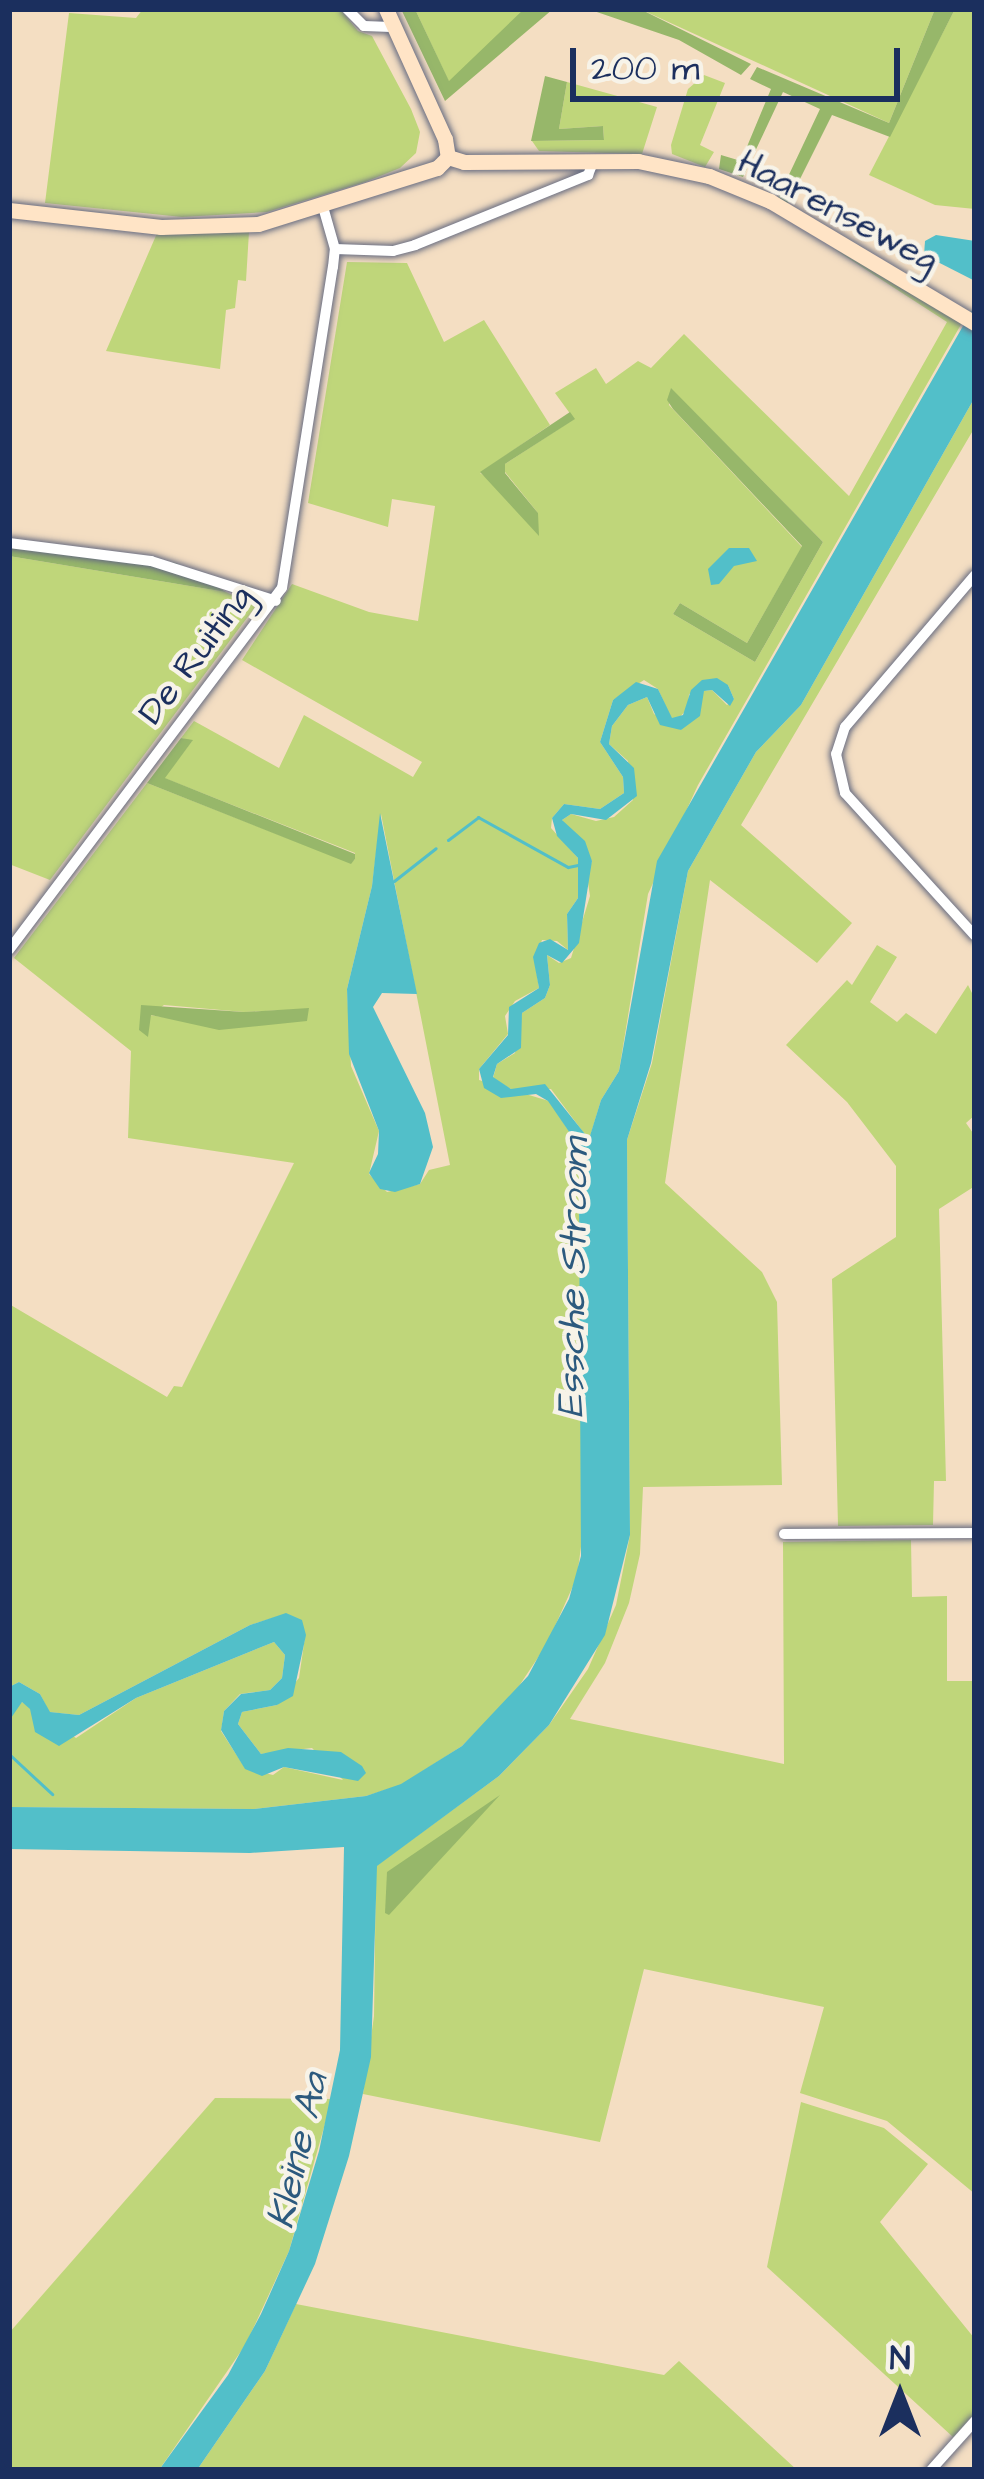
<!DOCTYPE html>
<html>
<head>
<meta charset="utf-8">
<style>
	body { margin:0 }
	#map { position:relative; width:984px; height:2479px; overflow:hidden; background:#f4dec2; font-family:"Architects Daughter",sans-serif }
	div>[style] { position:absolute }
	.green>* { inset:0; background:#bfd67a }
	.forest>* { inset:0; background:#97b76a }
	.water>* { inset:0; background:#52bfc9 }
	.stream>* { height:3px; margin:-1.5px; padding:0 1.5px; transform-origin:1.5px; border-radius:1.5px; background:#52bfc9 }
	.roads { filter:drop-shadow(0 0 3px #676c81) drop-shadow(0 0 3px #676c81) }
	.street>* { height:10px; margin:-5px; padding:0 5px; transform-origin:5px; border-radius:5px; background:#fff }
	.secondary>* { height:15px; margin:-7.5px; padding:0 7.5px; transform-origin:7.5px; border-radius:7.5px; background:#ffe4c6 }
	span { translate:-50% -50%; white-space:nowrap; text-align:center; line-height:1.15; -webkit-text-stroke:9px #f7f3e8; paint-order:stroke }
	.street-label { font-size:36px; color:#1b2f5e }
	.water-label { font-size:39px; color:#2c5a7e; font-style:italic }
	.frame { position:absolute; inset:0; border:12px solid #1b2f5e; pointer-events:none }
	.north { position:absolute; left:840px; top:2335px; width:120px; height:120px; -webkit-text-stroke:9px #f7f3e8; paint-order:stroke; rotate:0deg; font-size:33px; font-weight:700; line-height:48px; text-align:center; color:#1b2f5e }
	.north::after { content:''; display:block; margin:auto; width:42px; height:54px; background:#1b2f5e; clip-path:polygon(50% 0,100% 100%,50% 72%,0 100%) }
	.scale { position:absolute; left:570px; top:48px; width:330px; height:54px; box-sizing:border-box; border:6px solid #1b2f5e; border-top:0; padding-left:15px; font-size:36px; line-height:42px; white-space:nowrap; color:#1b2f5e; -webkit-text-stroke:9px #f7f3e8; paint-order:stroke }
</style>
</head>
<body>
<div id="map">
	<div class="green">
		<i style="clip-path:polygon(143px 9px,340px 9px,358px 31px,372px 36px,411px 109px,420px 132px,416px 153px,400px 168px,365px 182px,267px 212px,182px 217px,45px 203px,69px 13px,136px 18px)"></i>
		<i style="clip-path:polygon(415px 9px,524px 9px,526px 13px,449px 82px)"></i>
		<i style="clip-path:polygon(640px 9px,935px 9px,889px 123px)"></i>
		<i style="clip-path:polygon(955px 9px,975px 9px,975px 209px,935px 205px,869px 175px)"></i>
		<i style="clip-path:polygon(704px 75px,725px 83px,700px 145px,714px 152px,705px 167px,672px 154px,671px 145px,688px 89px)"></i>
		<i style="clip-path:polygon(567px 82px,657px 107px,642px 154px,539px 151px,532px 141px,604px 140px,603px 126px,559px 129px)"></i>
		<i style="clip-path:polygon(158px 231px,249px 232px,246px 281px,238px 280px,235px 308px,226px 310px,220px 369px,106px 351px)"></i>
		<i style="clip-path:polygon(evenodd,831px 247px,963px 321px,698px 785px,648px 894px,619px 1071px,601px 1100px,589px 1140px,551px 1089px,511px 1089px,493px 1078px,497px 1064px,515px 1053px,522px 1013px,545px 998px,550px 985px,547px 955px,559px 963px,571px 958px,590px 896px,587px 876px,592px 861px,562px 820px,571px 814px,596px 821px,614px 817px,633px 800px,628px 761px,609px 744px,612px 726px,628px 705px,647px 697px,654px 714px,681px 730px,704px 691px,712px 690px,727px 705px,734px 699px,728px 685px,689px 694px,688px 708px,679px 718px,671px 718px,658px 689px,644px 680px,613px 700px,600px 742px,623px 777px,624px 793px,600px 809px,564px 804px,552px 818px,551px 828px,578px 858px,578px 898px,567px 914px,568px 950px,557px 941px,542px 940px,535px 963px,539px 988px,515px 1001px,505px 1016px,508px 1034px,479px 1069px,479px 1080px,549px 1101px,587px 1158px,579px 1198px,584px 1524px,577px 1577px,547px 1644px,513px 1695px,462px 1746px,401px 1785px,366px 1796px,254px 1809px,9px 1807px,9px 1721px,17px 1705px,22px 1702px,76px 1738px,136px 1698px,274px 1642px,285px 1655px,282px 1678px,270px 1690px,240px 1694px,224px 1711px,221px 1731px,245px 1768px,273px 1775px,284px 1767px,343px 1780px,312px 1748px,261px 1754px,238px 1724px,242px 1712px,277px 1705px,299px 1678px,305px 1637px,286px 1614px,250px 1625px,79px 1715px,49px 1712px,40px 1694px,19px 1682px,9px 1687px,9px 1304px,167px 1397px,174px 1386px,182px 1387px,294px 1163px,128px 1138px,131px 1051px,14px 958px,147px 783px,351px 863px,355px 859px,355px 853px,164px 778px,192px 741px,181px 738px,194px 721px,279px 768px,304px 715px,413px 777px,422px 762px,242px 660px,292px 584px,369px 612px,418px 621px,435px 506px,392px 499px,388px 527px,308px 503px,347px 262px,407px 263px,444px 342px,484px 320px,550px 425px,480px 473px,538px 513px,505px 472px,505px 464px,574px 419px,555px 393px,596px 368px,606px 384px,638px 361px,651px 368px,684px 334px,849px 496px,947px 322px,831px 247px,671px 389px,823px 542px,755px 662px,673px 614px,680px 603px,747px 643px,802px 547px,669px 405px,671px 389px,831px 247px,381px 814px,450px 1165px,429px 1170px,420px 1184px,387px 1192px,369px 1174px,379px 1131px,351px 1066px,347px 989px,372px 886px,381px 814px,831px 247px,164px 1005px,244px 1012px,309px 1009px,265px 1024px,224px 1027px,150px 1015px,164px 1005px)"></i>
		<i style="clip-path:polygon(975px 397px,975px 427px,741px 825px,852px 923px,817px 963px,710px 880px,665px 1183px,762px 1272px,777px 1302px,782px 1485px,643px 1487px,640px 1554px,629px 1603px,605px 1663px,570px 1719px,784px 1764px,783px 1542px,911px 1540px,912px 1597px,947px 1596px,947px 1681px,975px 1681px,975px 2194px,887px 2121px,800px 2093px,824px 2007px,644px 1969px,600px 2142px,363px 2094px,374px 2016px,376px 1866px,499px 1776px,549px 1725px,588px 1669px,616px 1605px,630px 1535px,627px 1140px,652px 1063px,688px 871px,756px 752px,801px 705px)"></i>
		<i style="clip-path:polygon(9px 556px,226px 592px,256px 606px,50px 880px,9px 864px)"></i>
		<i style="clip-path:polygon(877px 945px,897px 957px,870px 1002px,897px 1022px,906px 1013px,936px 1034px,968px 985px,975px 999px,975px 1115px,966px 1123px,975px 1136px,975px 1186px,939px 1209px,946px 1481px,934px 1481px,933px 1525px,838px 1526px,832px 1279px,896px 1237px,896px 1166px,847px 1102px,786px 1045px,847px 980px,852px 985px)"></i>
		<i style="clip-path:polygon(215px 2098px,332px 2099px,289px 2251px,246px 2344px,159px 2470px,9px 2470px,9px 2333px)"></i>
		<i style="clip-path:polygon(801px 2102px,884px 2128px,928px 2164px,880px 2222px,975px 2339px,975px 2413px,953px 2437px,767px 2267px)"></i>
		<i style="clip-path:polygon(296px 2304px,664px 2375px,679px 2361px,797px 2470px,197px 2470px,265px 2371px)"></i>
	</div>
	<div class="forest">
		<i style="clip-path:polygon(401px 9px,415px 9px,449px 81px,524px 9px,553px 9px,445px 101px)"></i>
		<i style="clip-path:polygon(588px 9px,640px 9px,751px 64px,741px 75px,679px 40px)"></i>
		<i style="clip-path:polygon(935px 9px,955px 9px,890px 137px,832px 115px,787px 205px,777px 200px,820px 109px,783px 92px,743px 177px,719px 169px,721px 155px,741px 161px,771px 89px,750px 79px,757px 67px,889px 123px)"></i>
		<i style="clip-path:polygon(545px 76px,567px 82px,559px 129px,603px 126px,604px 140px,531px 141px)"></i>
		<i style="clip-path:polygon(671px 388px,823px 542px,755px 662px,673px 614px,680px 603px,747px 643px,802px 546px,673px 409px,667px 400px)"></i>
		<i style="clip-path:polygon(570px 412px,575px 419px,505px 464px,505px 473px,538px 513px,539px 536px,480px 472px)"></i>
		<i style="clip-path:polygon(9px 545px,176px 563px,226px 592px,9px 556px)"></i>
		<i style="clip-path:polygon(181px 738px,193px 740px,165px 778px,355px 854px,355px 859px,351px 864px,147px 783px)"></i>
		<i style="clip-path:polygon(141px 1005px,244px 1012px,309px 1008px,307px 1021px,219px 1030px,151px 1015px,148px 1037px,139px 1030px)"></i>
		<i style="clip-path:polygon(500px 1795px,389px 1915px,385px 1913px,387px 1872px)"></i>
	</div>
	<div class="water">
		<i style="clip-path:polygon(936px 235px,975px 241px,975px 281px,924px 255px,925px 241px)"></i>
		<i style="clip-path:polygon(975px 305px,975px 397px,801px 705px,756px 752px,688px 871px,651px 1063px,627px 1140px,630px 1535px,605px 1635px,549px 1725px,499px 1776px,377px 1866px,371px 2057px,349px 2156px,315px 2264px,265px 2371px,197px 2470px,159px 2470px,228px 2375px,261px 2314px,289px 2251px,319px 2151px,340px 2050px,344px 1847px,250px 1853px,9px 1849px,9px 1807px,254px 1809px,366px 1796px,401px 1784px,462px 1746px,528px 1676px,569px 1599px,581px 1556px,579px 1198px,587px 1158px,548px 1101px,536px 1094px,501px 1098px,484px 1088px,479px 1069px,508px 1035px,509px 1007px,539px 988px,533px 957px,539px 943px,550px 939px,568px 950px,567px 914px,578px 898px,578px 858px,557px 836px,552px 818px,564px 804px,600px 809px,624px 793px,623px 777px,600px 742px,613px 700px,636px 682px,658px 689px,672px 718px,683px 715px,691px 690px,702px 680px,717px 678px,728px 685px,734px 699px,730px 706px,712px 690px,704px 691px,700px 716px,681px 730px,660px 725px,647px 697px,628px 705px,612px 726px,609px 744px,634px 768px,637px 796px,606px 820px,571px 814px,562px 820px,585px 841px,592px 861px,579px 943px,562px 963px,547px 955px,550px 985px,545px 998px,522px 1013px,521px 1048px,497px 1064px,493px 1077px,511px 1089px,545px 1084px,589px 1139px,601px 1100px,619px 1071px,657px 861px)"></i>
		<i style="clip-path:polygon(729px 548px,749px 548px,757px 561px,734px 566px,719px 584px,711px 585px,708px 569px)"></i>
		<i style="clip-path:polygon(380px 813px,417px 994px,382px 993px,373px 1007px,425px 1113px,433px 1147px,420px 1184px,395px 1192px,380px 1189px,369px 1173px,378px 1154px,379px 1131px,349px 1054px,347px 989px,372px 886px)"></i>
		<i style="clip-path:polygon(286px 1613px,302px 1620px,306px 1635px,293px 1696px,277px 1705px,242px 1712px,238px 1724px,261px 1754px,288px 1748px,341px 1752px,362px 1766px,366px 1773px,358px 1781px,284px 1767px,262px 1776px,245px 1769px,221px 1730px,224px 1711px,241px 1694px,270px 1690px,282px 1678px,285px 1655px,274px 1642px,136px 1698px,59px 1746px,35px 1732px,30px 1709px,22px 1702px,9px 1721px,9px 1687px,19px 1682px,40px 1694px,50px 1712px,79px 1715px,250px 1625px)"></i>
	</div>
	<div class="stream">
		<i style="left:448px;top:840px;width:38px;rotate:-37deg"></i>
		<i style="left:478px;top:817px;width:103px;rotate:29.1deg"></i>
		<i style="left:568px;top:867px;width:10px;rotate:-11deg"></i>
		<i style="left:394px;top:881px;width:53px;rotate:-38.2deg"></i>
		<i style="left:9px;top:1754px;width:59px;rotate:42.9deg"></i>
	</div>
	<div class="roads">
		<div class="street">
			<i style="left:347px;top:9px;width:24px;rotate:45deg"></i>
			<i style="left:364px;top:26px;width:27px;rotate:2deg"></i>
			<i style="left:335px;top:249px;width:58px;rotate:2deg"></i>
			<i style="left:393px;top:251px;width:23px;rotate:-15deg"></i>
			<i style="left:415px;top:245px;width:187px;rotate:-22deg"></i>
			<i style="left:588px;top:175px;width:16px;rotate:-68deg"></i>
			<i style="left:9px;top:543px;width:143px;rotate:7.2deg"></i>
			<i style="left:151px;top:561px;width:131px;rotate:17.7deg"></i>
			<i style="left:975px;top:575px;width:200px;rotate:130.5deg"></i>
			<i style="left:845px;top:727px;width:28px;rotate:108deg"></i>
			<i style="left:836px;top:754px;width:40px;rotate:77deg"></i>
			<i style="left:845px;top:793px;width:193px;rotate:47.7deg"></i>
			<i style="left:9px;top:950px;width:453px;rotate:-53deg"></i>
			<i style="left:282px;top:588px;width:325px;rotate:-81deg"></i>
			<i style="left:333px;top:267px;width:18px;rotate:-84deg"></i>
			<i style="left:335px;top:249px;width:44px;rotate:-105.9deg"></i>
			<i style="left:784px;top:1534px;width:191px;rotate:-0.3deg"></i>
			<i style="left:931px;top:2470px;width:66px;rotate:-48.1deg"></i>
		</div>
		<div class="secondary">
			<i style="left:386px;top:9px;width:143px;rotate:65.6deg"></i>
			<i style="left:445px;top:139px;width:18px;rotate:81deg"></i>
			<i style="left:448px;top:157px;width:17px;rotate:17deg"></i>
			<i style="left:464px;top:162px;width:174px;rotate:-0.3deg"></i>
			<i style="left:638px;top:161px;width:73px;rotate:11.9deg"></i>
			<i style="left:709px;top:176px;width:66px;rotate:22.3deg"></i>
			<i style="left:770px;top:201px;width:239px;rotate:30.8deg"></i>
			<i style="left:9px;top:210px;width:153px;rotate:6.4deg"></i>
			<i style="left:161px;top:227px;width:97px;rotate:-1.8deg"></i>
			<i style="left:258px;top:224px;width:188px;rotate:-17.4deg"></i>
			<i style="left:437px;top:168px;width:16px;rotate:-45deg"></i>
		</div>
	</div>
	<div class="street-label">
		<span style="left:838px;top:211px;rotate:28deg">Haarenseweg</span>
		<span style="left:196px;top:655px;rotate:-53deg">De Ruiting</span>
	</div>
	<div class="water-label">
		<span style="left:574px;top:1278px;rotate:-89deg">Essche Stroom</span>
		<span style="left:299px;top:2151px;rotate:-77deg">Kleine Aa</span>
	</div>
	<div class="frame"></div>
	<div class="north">N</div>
	<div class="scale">200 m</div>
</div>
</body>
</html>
